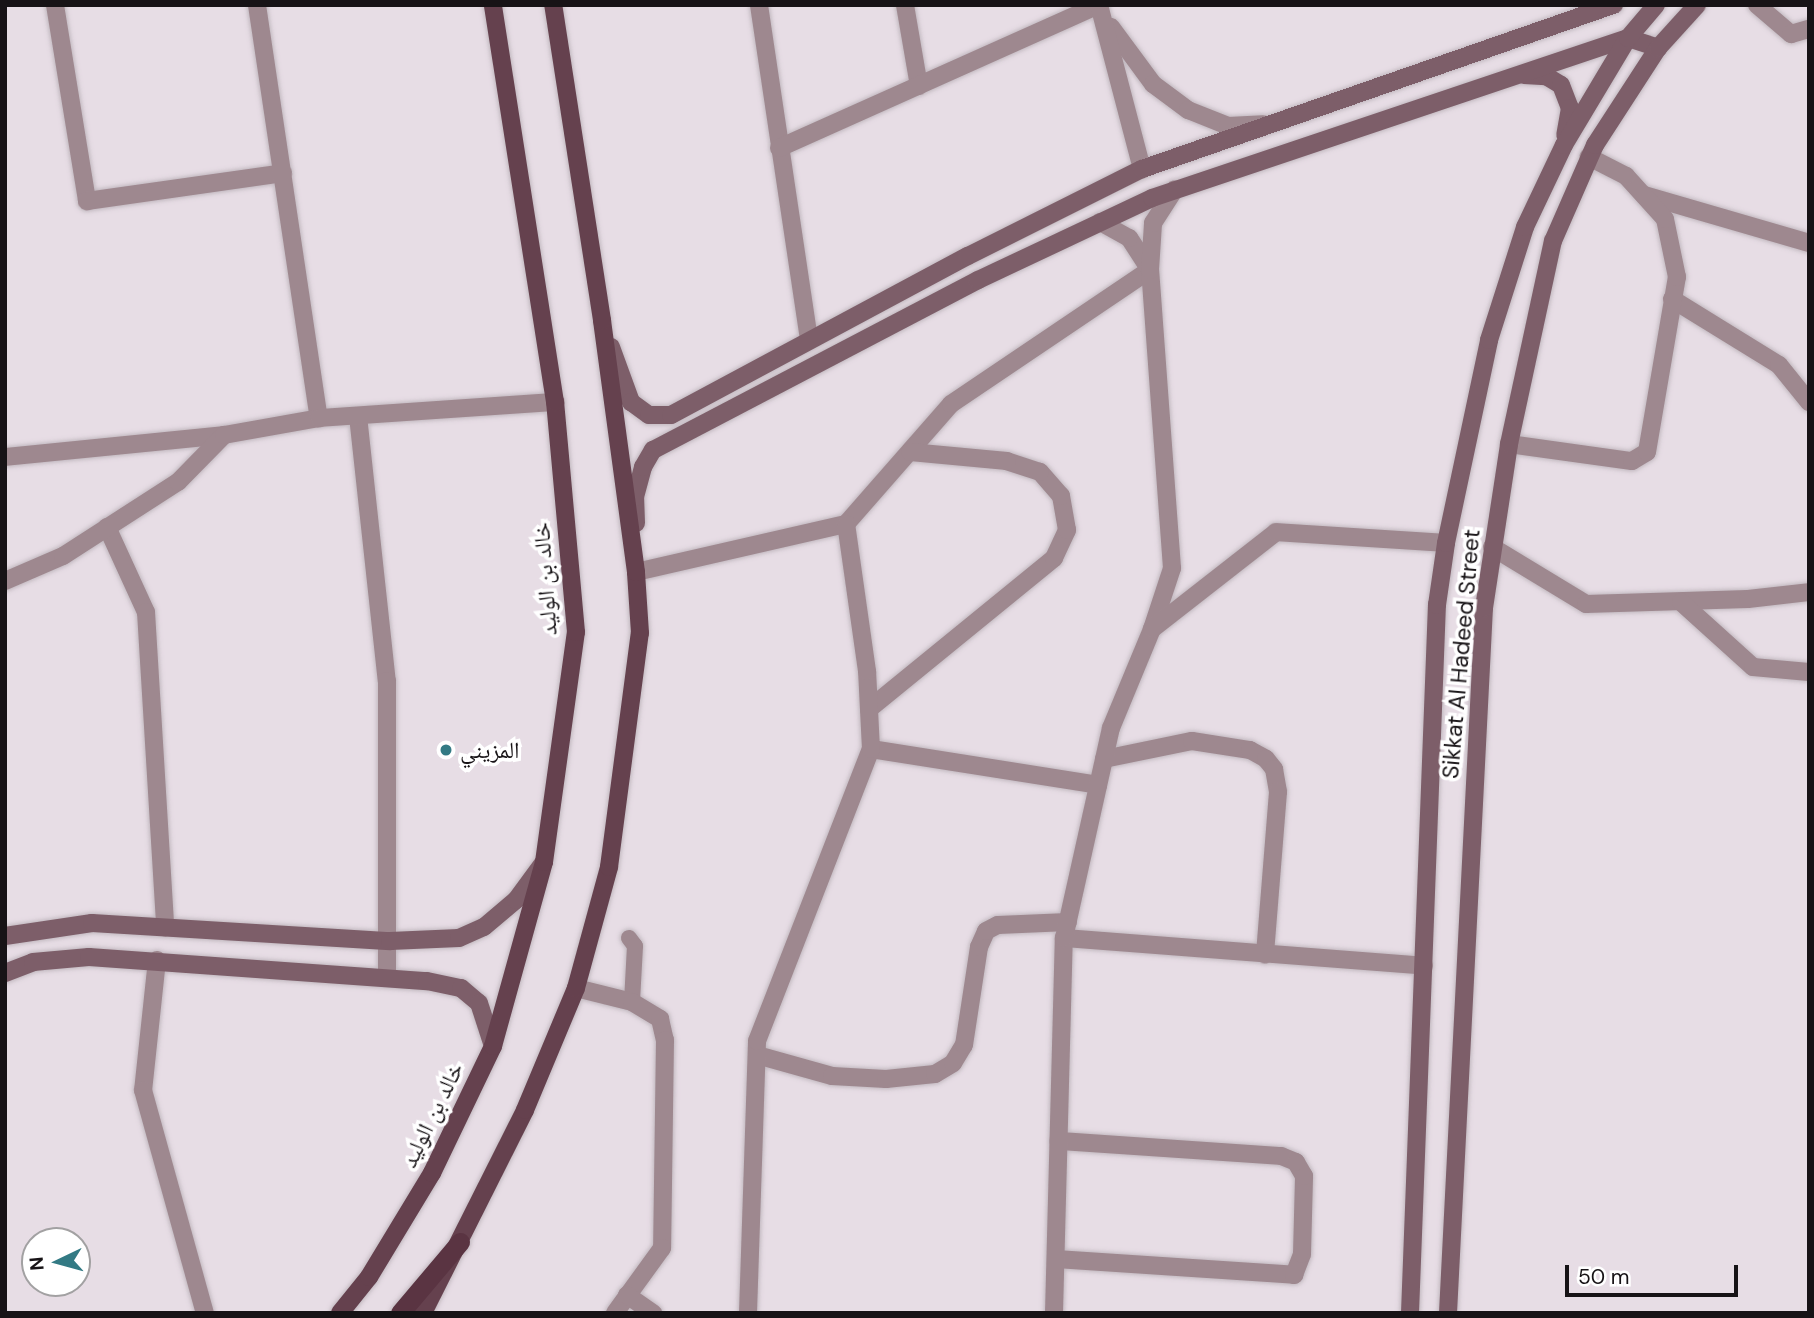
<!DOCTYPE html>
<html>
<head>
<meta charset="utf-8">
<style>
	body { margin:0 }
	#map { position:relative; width:1814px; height:1318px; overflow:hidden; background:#e7dde5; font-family:"DM Sans","Noto Naskh Arabic",sans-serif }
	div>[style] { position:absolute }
	.roads { filter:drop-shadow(0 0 2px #c2b9c0) drop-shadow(0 0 2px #c2b9c0) }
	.pedestrian>* { height:16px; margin:-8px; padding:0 8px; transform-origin:8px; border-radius:8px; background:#9e888f }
	.minor>* { height:18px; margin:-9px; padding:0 9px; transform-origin:9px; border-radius:9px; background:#9e888f }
	.secondary>* { height:18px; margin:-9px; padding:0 9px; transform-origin:9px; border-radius:9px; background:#7d5e69 }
	.primary>* { height:18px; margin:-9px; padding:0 9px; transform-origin:9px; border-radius:9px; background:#65414e }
	.trunk>* { height:19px; margin:-9.5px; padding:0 9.5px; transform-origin:9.5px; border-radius:9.5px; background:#5a3442 }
	.dots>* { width:19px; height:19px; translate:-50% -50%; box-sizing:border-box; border:4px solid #fff; border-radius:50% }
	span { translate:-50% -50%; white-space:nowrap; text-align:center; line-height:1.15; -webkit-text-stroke:7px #fff; paint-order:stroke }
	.street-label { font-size:23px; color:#171316 }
	.poi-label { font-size:23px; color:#171316 }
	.left { translate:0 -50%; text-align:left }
	.frame { position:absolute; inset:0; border:7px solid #171316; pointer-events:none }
	.north { position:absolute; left:21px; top:1227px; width:70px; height:70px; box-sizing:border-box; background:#fff; border:2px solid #a2a1a2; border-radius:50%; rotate:265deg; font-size:19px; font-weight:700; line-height:28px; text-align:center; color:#171316 }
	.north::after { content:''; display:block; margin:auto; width:24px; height:32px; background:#337a84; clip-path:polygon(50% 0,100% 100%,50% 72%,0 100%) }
	.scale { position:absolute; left:1565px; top:1265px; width:173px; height:32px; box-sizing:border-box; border:4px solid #171316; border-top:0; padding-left:9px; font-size:21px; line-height:24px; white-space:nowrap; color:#171316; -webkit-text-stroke:5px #fff; paint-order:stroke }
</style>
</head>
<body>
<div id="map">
	<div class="roads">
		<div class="pedestrian">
			<i style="left:629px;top:938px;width:10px;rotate:53deg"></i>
			<i style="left:635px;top:946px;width:56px;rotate:93.1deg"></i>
		</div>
		<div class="minor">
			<i style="left:55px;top:5px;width:199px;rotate:80.7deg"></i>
			<i style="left:87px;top:201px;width:198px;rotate:-8.1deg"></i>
			<i style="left:257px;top:5px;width:418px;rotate:81.5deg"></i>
			<i style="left:759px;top:5px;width:338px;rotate:81.5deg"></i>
			<i style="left:905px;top:5px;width:82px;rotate:80.2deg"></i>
			<i style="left:1757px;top:5px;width:45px;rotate:40.5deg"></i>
			<i style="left:1791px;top:34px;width:19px;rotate:-16deg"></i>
			<i style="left:1111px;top:27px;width:71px;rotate:53.6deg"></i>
			<i style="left:1153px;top:84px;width:44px;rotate:36.6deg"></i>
			<i style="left:1188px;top:110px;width:43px;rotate:21.8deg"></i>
			<i style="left:1228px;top:126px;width:35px;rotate:-3deg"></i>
			<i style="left:779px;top:148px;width:350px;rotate:-24.1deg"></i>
			<i style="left:1099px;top:5px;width:170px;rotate:75.3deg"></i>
			<i style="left:1644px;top:195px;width:172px;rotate:16.2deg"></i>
			<i style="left:1672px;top:299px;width:126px;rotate:31.7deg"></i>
			<i style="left:1779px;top:365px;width:48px;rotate:51deg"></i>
			<i style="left:358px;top:416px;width:267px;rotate:83.8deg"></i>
			<i style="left:387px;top:681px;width:296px;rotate:90deg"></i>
			<i style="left:1509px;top:444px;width:124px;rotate:7.9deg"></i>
			<i style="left:1632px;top:461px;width:17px;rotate:-31deg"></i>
			<i style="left:1647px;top:452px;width:178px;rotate:-80.3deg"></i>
			<i style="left:1677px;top:277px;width:59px;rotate:-101.7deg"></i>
			<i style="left:1665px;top:219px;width:58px;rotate:-132.2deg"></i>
			<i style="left:1626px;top:176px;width:42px;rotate:-152.8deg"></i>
			<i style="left:5px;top:457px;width:220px;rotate:-5.7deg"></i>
			<i style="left:107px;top:527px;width:94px;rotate:65.4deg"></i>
			<i style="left:146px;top:612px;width:316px;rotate:86.5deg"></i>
			<i style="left:1492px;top:547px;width:110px;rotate:31.2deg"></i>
			<i style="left:1586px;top:604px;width:162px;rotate:-1.8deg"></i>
			<i style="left:1748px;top:599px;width:61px;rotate:-6.5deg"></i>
			<i style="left:636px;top:572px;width:215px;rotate:-12.9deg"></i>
			<i style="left:846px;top:524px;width:159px;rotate:-48.8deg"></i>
			<i style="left:951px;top:404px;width:240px;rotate:-34deg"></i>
			<i style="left:1150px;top:270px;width:38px;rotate:-123deg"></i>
			<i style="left:1129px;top:238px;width:33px;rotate:-151deg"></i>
			<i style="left:5px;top:581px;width:63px;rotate:-23.3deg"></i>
			<i style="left:63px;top:556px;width:137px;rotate:-32.8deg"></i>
			<i style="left:178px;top:482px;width:66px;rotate:-45.6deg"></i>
			<i style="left:224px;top:435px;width:97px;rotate:-10.1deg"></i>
			<i style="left:319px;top:418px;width:237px;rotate:-3.9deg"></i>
			<i style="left:1681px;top:602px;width:97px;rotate:42.1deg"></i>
			<i style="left:1753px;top:667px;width:56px;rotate:5.1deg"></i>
			<i style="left:1152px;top:629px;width:64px;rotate:-71.8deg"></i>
			<i style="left:1172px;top:568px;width:299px;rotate:-94.2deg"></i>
			<i style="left:1150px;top:270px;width:47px;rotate:-86.3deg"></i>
			<i style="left:1153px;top:223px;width:40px;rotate:-57.1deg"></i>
			<i style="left:869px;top:709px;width:239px;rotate:-39.2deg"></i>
			<i style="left:1054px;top:558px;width:31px;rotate:-65deg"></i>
			<i style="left:1067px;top:530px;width:35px;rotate:-100deg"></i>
			<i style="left:1061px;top:496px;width:32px;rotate:-131deg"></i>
			<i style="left:1040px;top:472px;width:35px;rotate:-162deg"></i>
			<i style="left:1007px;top:461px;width:97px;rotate:-174.7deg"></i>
			<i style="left:871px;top:749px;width:230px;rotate:9deg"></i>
			<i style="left:1104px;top:759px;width:90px;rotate:-11.6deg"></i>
			<i style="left:1192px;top:741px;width:59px;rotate:8.8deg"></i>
			<i style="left:1250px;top:750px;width:18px;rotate:29deg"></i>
			<i style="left:1266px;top:759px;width:13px;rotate:51deg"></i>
			<i style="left:1274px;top:769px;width:23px;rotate:80deg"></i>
			<i style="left:1278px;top:792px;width:163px;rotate:94.6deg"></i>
			<i style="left:1064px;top:938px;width:361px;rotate:4.4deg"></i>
			<i style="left:157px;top:960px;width:131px;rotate:96.1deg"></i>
			<i style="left:143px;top:1090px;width:231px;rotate:74.5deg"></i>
			<i style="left:576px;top:988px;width:58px;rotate:14deg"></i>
			<i style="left:632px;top:1002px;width:33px;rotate:31deg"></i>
			<i style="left:660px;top:1019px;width:22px;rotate:77deg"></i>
			<i style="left:665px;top:1040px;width:208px;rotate:90.8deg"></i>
			<i style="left:662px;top:1248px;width:80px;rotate:125.9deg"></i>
			<i style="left:757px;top:1055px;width:78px;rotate:15.6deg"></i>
			<i style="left:832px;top:1076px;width:54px;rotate:3.2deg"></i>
			<i style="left:886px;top:1079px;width:49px;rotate:-5.8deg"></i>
			<i style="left:935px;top:1074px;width:21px;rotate:-31deg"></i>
			<i style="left:953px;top:1063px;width:21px;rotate:-59deg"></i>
			<i style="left:964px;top:1045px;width:99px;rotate:-81.3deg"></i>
			<i style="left:979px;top:947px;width:17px;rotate:-66deg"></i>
			<i style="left:986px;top:931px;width:13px;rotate:-27deg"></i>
			<i style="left:998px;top:925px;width:70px;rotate:-2.5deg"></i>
			<i style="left:1056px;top:1259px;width:239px;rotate:3.8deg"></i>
			<i style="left:1294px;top:1275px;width:22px;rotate:-69deg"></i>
			<i style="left:1302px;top:1254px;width:78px;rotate:-88.5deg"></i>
			<i style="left:1304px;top:1176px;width:16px;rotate:-120deg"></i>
			<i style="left:1296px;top:1162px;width:16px;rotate:-158deg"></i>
			<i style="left:1281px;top:1156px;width:223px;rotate:-176.1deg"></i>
			<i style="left:627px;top:1295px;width:32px;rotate:35deg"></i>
			<i style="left:748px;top:1313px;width:272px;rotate:-88.1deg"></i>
			<i style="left:757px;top:1041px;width:313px;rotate:-68.7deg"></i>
			<i style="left:871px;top:749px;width:78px;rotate:-92.9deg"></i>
			<i style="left:867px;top:671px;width:148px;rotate:-98.1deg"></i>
			<i style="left:1054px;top:1313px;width:375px;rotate:-88.5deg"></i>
			<i style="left:1064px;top:938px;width:215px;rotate:-77.4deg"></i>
			<i style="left:1111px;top:728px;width:107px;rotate:-67.5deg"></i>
			<i style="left:1152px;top:629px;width:157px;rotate:-38deg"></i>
			<i style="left:1276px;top:532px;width:170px;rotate:3.7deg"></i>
		</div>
		<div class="secondary">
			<i style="left:1524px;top:75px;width:22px;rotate:3deg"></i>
			<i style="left:1546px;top:76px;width:17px;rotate:31deg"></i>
			<i style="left:1561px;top:85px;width:25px;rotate:69deg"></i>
			<i style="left:1570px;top:108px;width:27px;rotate:100deg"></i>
			<i style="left:611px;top:347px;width:59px;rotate:70deg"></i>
			<i style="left:631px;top:402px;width:22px;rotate:36deg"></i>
			<i style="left:649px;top:415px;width:22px"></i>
			<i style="left:671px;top:415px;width:337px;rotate:-28.2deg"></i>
			<i style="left:968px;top:256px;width:195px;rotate:-26.6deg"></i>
			<i style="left:1142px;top:169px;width:500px;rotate:-19.2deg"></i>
			<i style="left:636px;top:523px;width:26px;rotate:-92deg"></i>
			<i style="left:635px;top:497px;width:31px;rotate:-75deg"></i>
			<i style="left:643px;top:467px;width:20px;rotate:-60deg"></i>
			<i style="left:653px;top:450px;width:367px;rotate:-27.6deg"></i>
			<i style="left:978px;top:280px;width:192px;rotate:-25.2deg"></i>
			<i style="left:1152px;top:198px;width:502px;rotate:-18.58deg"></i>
			<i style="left:1628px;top:38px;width:32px;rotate:18deg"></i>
			<i style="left:5px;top:936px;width:88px;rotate:-8.5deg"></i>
			<i style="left:92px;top:923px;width:299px;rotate:3.5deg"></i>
			<i style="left:390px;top:941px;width:69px;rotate:-2.5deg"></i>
			<i style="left:459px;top:938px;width:27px;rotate:-24deg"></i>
			<i style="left:484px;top:927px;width:42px;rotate:-40.2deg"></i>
			<i style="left:516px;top:900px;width:47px;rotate:-53.6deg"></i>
			<i style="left:5px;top:973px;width:30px;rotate:-21deg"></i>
			<i style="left:33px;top:962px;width:56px;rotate:-5.1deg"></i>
			<i style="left:89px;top:957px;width:339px;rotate:4.1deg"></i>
			<i style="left:427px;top:981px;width:35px;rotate:12deg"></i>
			<i style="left:461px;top:988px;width:23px;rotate:40deg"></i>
			<i style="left:479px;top:1003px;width:45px;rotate:72deg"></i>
			<i style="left:1410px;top:1313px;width:709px;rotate:-87.82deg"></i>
			<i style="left:1437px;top:605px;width:63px;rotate:-81.7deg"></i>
			<i style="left:1446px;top:543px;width:208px;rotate:-78deg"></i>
			<i style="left:1489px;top:340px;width:119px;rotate:-72.3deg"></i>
			<i style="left:1525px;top:227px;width:91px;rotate:-64.6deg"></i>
			<i style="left:1564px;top:145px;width:125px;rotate:-59.1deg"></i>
			<i style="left:1628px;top:38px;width:43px;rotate:-49.7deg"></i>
			<i style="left:1448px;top:1313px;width:706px;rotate:-87.08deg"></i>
			<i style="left:1484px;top:608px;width:166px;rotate:-81.3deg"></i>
			<i style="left:1509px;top:444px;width:208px;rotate:-77.8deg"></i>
			<i style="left:1553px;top:241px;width:105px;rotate:-66.4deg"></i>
			<i style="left:1595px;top:145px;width:116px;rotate:-57deg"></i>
			<i style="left:1658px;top:48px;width:58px;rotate:-47.8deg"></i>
		</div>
		<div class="primary">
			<i style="left:340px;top:1313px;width:46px;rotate:-51.1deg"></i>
			<i style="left:369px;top:1277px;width:122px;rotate:-58.8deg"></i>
			<i style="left:432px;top:1173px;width:141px;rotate:-64.3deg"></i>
			<i style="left:493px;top:1046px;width:191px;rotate:-74.5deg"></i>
			<i style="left:544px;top:862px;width:232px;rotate:-82.1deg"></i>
			<i style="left:576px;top:632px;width:231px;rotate:-95.2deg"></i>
			<i style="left:555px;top:402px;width:402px;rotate:-98.9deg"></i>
			<i style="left:423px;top:1313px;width:227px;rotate:-63.3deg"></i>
			<i style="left:525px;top:1110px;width:132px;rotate:-67.3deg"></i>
			<i style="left:576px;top:988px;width:125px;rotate:-74.7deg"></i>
			<i style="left:609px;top:867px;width:236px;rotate:-82.5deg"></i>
			<i style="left:640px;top:633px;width:61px;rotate:-93.8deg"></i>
			<i style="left:636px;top:572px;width:254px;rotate:-97.7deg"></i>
			<i style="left:602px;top:320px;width:319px;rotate:-98.8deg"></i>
		</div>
		<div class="trunk">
			<i style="left:400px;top:1313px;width:93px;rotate:-49.8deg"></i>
		</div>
	</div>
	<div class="dots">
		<i style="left:446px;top:750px;background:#337a84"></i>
	</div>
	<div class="street-label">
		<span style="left:545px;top:579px;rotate:-94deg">خالد بن الوليد</span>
		<span style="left:1461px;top:654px;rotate:-85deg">Sikkat Al Hadeed Street</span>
		<span style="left:432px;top:1115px;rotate:-64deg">خالد بن الوليد</span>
	</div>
	<div class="poi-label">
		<span class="left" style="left:460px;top:750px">المزيني</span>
	</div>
	<div class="frame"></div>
	<div class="north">N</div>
	<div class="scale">50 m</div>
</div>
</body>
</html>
